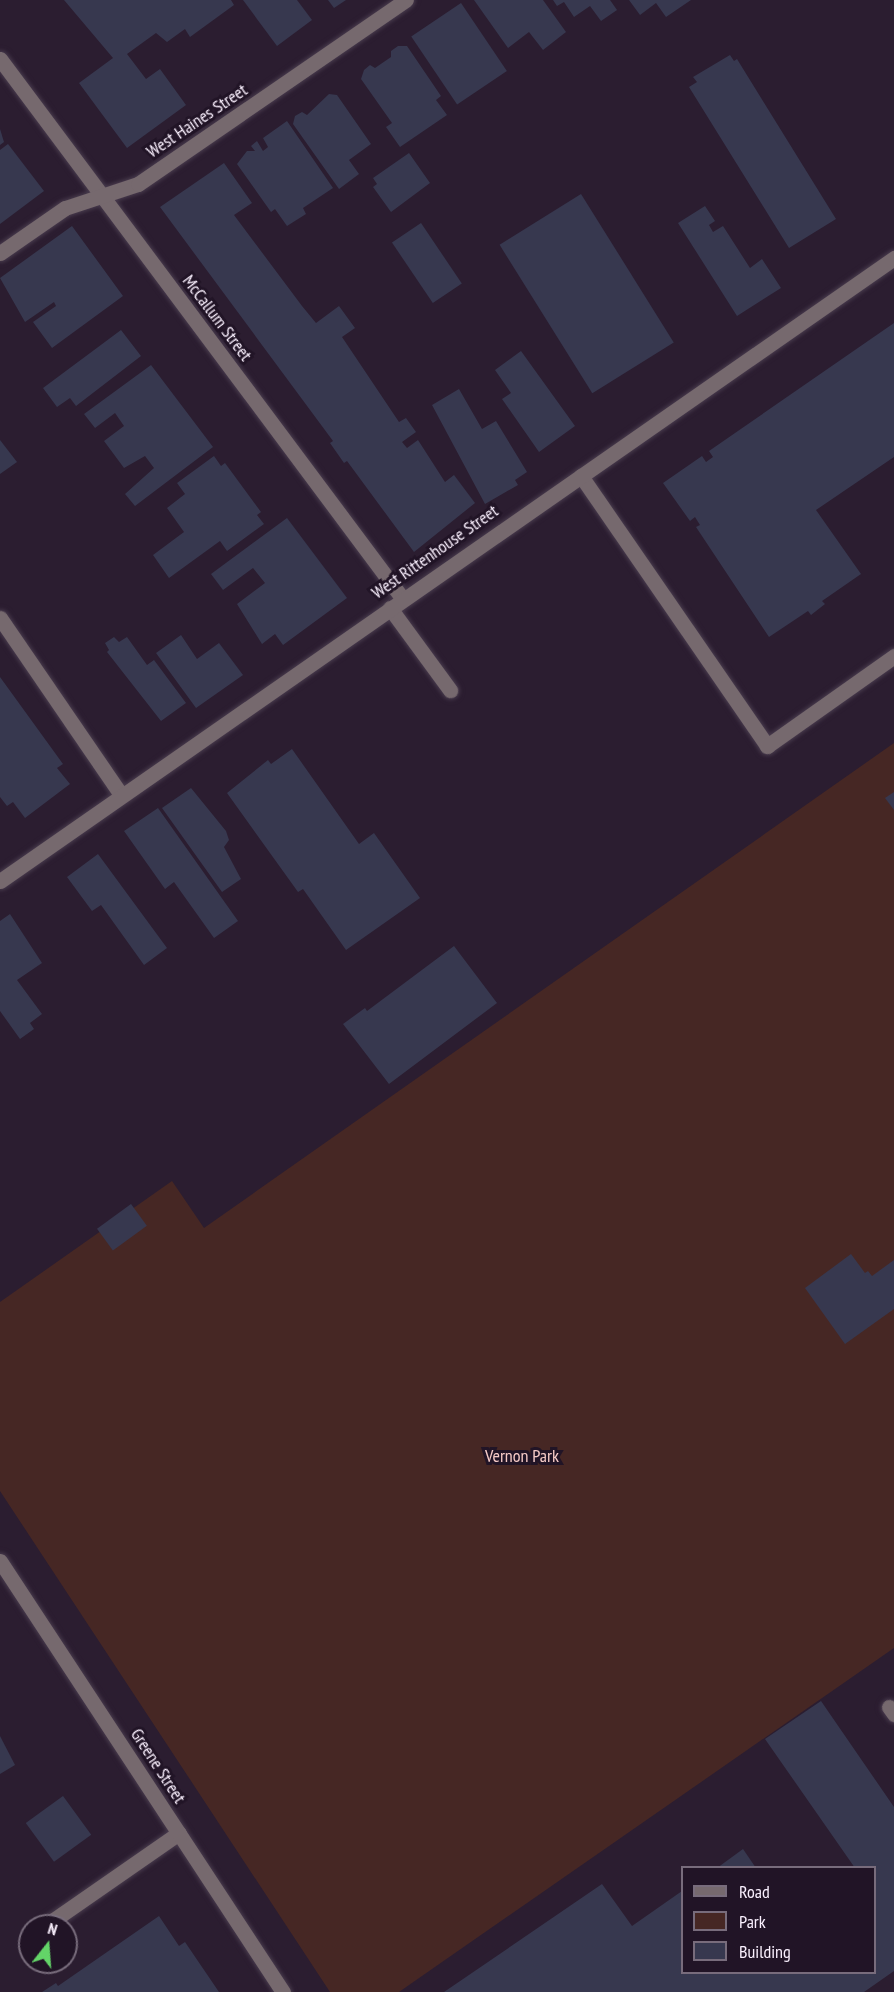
<!DOCTYPE html>
<html>
<head>
<meta charset="utf-8">
<style>
	body { margin:0 }
	#map { position:relative; width:894px; height:1992px; overflow:hidden; background:#2b1d30; font-family:"PT Sans Narrow",sans-serif }
	div>[style] { position:absolute }
	.green>* { inset:0; background:#462724 }
	.building>* { inset:0; background:#37384f; transform-origin:0 0 }
	.roads { filter:drop-shadow(0 0 2px #483b4d) drop-shadow(0 0 2px #483b4d) }
	.lane>* { height:15px; margin:-7.5px; padding:0 7.5px; transform-origin:7.5px; border-radius:7.5px; background:#76696e }
	.street>* { height:15px; margin:-7.5px; padding:0 7.5px; transform-origin:7.5px; border-radius:7.5px; background:#76696e }
	span { translate:-50% -50%; white-space:nowrap; text-align:center; line-height:1.15; -webkit-text-stroke:6px #211426; paint-order:stroke }
	.street-label { font-size:18px; color:#faf0fe }
	.park-label { font-size:18px; color:#f7cbc7 }
	.legend { position:absolute; left:681px; top:1866px; width:195px; height:108px; box-sizing:border-box; background:#211426; border:2px solid #786c7c; margin:0; padding:8px 10px; list-style:none; font-size:18px; color:#faf0fe }
	.legend li { display:flex; align-items:center; gap:12px; height:30px }
	.legend b { width:30px; border:2px solid #786c7c }
	.north { position:absolute; left:18px; top:1914px; width:60px; height:60px; box-sizing:border-box; background:#211426; border:2px solid #786c7c; border-radius:50%; rotate:17deg; font-size:16px; font-weight:700; line-height:24px; text-align:center; color:#faf0fe }
	.north::after { content:''; display:block; margin:auto; width:21px; height:27px; background:#63d468; clip-path:polygon(50% 0,100% 100%,50% 72%,0 100%) }
</style>
</head>
<body>
<div id="map">
	<div class="green">
		<i style="clip-path:polygon(894px 743px,894px 1648px,399px 1992px,330px 1992px,0 1491px,0 1302px,172px 1181px,204px 1228px)"></i>
	</div>
	<div class="building">
		<i style="clip-path:polygon(64px 0,231px 0,234px 5px,190px 37px,185px 29px,167px 42px,156px 33px,127px 54px,146px 79px,160px 69px,186px 105px,127px 148px,79px 83px,113px 58px)"></i>
		<i style="clip-path:polygon(243px 0,297px 0,312px 20px,277px 46px)"></i>
		<i style="clip-path:polygon(328px 0,346px 0,334px 8px)"></i>
		<i style="clip-path:polygon(474px 0,543px 0,566px 32px,543px 50px,529px 32px,508px 48px)"></i>
		<i style="clip-path:polygon(553px 0,610px 0,617px 10px,601px 21px,590px 6px,574px 17px,564px 2px,557px 6px)"></i>
		<i style="clip-path:polygon(629px 0,691px 0,666px 17px,656px 3px,640px 15px)"></i>
		<i style="left:461px;top:3px;width:82px;height:60px;rotate:56deg"></i>
		<i style="clip-path:polygon(398px 46px,407px 46px,441px 96px,436px 100px,447px 115px,400px 147px,386px 127px,392px 123px,361px 79px,364px 70px,370px 65px,375px 68px,391px 57px,391px 51px)"></i>
		<i style="clip-path:polygon(730px 55px,734px 61px,737px 59px,836px 219px,789px 248px,689px 87px,697px 82px,693px 77px)"></i>
		<i style="clip-path:polygon(329px 94px,337px 95px,371px 144px,349px 160px,359px 174px,339px 189px,293px 124px,295px 116px,302px 112px,307px 115px)"></i>
		<i style="clip-path:polygon(287px 121px,333px 188px,303px 208px,306px 214px,287px 226px,275px 209px,271px 212px,237px 164px,247px 151px,255px 151px,251px 146px,257px 141px,263px 151px,268px 147px,263px 138px)"></i>
		<i style="clip-path:polygon(0 129px,4px 142px,0 145px)"></i>
		<i style="clip-path:polygon(8px 144px,44px 191px,0 224px,0 150px)"></i>
		<i style="clip-path:polygon(409px 153px,430px 183px,391px 212px,373px 187px,377px 184px,373px 178px)"></i>
		<i style="clip-path:polygon(224px 163px,252px 203px,234px 215px,302px 306px,316px 323px,339px 306px,355px 328px,342px 337px,399px 422px,406px 418px,416px 432px,402px 442px,407px 448px,418px 440px,445px 482px,454px 475px,475px 503px,414px 552px,347px 461px,344px 463px,330px 443px,333px 441px,160px 207px)"></i>
		<i style="left:581px;top:194px;width:175px;height:96px;rotate:58deg"></i>
		<i style="clip-path:polygon(705px 206px,715px 221px,709px 225px,713px 232px,723px 226px,750px 268px,762px 259px,781px 288px,737px 316px,678px 223px)"></i>
		<i style="left:421px;top:223px;width:73px;height:35px;rotate:56deg"></i>
		<i style="clip-path:polygon(72px 226px,123px 296px,52px 348px,33px 322px,56px 306px,54px 302px,25px 322px,0 278px)"></i>
		<i style="clip-path:polygon(894px 323px,894px 457px,816px 510px,861px 574px,822px 601px,825px 604px,811px 615px,808px 611px,769px 637px,696px 527px,700px 525px,695px 517px,690px 521px,663px 483px,702px 456px,706px 462px,713px 457px,709px 451px)"></i>
		<i style="clip-path:polygon(121px 330px,141px 356px,76px 406px,70px 398px,57px 407px,43px 388px)"></i>
		<i style="clip-path:polygon(521px 351px,575px 426px,539px 452px,502px 399px,511px 393px,495px 370px)"></i>
		<i style="clip-path:polygon(151px 365px,213px 447px,135px 506px,125px 494px,154px 468px,145px 456px,124px 468px,104px 441px,124px 426px,115px 413px,95px 428px,84px 414px)"></i>
		<i style="clip-path:polygon(459px 389px,482px 429px,496px 421px,527px 472px,515px 480px,518px 485px,485px 504px,432px 405px)"></i>
		<i style="clip-path:polygon(0 440px,17px 462px,0 474px)"></i>
		<i style="clip-path:polygon(214px 456px,221px 466px,225px 463px,261px 512px,257px 515px,264px 524px,227px 551px,220px 541px,169px 578px,153px 555px,184px 532px,167px 508px,185px 494px,177px 483px)"></i>
		<i style="clip-path:polygon(287px 518px,347px 598px,283px 645px,275px 634px,262px 644px,237px 604px,265px 583px,253px 568px,223px 590px,211px 574px)"></i>
		<i style="clip-path:polygon(181px 635px,197px 659px,219px 643px,243px 675px,196px 708px,156px 653px)"></i>
		<i style="clip-path:polygon(114px 637px,119px 642px,127px 637px,147px 665px,154px 660px,186px 703px,161px 721px,107px 652px,109px 650px,105px 643px)"></i>
		<i style="clip-path:polygon(0 677px,63px 764px,57px 768px,70px 784px,25px 818px,13px 802px,7px 806px,0 797px)"></i>
		<i style="clip-path:polygon(292px 749px,359px 844px,374px 833px,420px 898px,346px 950px,303px 889px,298px 892px,227px 793px,268px 760px,271px 764px)"></i>
		<i style="clip-path:polygon(191px 788px,226px 831px,229px 840px,224px 847px,241px 879px,222px 892px,162px 808px)"></i>
		<i style="clip-path:polygon(894px 792px,894px 810px,885px 798px)"></i>
		<i style="clip-path:polygon(158px 808px,238px 921px,214px 938px,174px 882px,165px 889px,124px 831px)"></i>
		<i style="clip-path:polygon(98px 854px,167px 948px,144px 965px,101px 905px,92px 911px,67px 877px)"></i>
		<i style="clip-path:polygon(10px 914px,42px 963px,17px 980px,42px 1014px,30px 1023px,34px 1029px,20px 1039px,0 1011px,0 921px)"></i>
		<i style="clip-path:polygon(454px 946px,497px 1003px,389px 1084px,343px 1024px,365px 1008px,367px 1011px)"></i>
		<i style="left:131px;top:1204px;width:27px;height:42px;rotate:54deg"></i>
		<i style="clip-path:polygon(851px 1254px,865px 1273px,868px 1271px,872px 1276px,894px 1260px,894px 1309px,845px 1344px,805px 1288px)"></i>
		<i style="clip-path:polygon(821px 1701px,894px 1807px,894px 1971px,864px 1992px,444px 1992px,602px 1884px,632px 1926px,682px 1891px,682px 1972px,874px 1972px,874px 1868px,855px 1868px,765px 1739px)"></i>
		<i style="clip-path:polygon(0 1736px,15px 1765px,0 1774px)"></i>
		<i style="left:63px;top:1796px;width:48px;height:46px;rotate:54deg"></i>
		<i style="clip-path:polygon(743px 1849px,756px 1868px,717px 1868px)"></i>
		<i style="clip-path:polygon(159px 1916px,179px 1946px,185px 1942px,219px 1992px,42px 1992px,56px 1983px,58px 1986px)"></i>
	</div>
	<div class="roads">
		<div class="lane">
			<i style="left:581px;top:476px;width:328px;rotate:55.4deg"></i>
			<i style="left:767px;top:746px;width:156px;rotate:-35.3deg"></i>
			<i style="left:390px;top:608px;width:102px;rotate:53.8deg"></i>
			<i style="left:0;top:618px;width:214px;rotate:55.6deg"></i>
			<i style="left:889px;top:1707px;width:9px;rotate:54deg"></i>
			<i style="left:45px;top:1926px;width:163px;rotate:-34.8deg"></i>
		</div>
		<div class="street">
			<i style="left:0;top:59px;width:674px;rotate:53.27deg"></i>
			<i style="left:0;top:253px;width:79px;rotate:-34.7deg"></i>
			<i style="left:65px;top:208px;width:77px;rotate:-18.2deg"></i>
			<i style="left:138px;top:184px;width:325px;rotate:-34.5deg"></i>
			<i style="left:0;top:881px;width:1090px;rotate:-34.87deg"></i>
			<i style="left:0;top:1561px;width:516px;rotate:56.71deg"></i>
		</div>
	</div>
	<div class="street-label">
		<span style="left:197px;top:121px;rotate:-34deg">West Haines Street</span>
		<span style="left:217px;top:318px;rotate:53deg">McCallum Street</span>
		<span style="left:435px;top:552px;rotate:-35deg">West Rittenhouse Street</span>
		<span style="left:158px;top:1766px;rotate:57deg">Greene Street</span>
	</div>
	<div class="park-label">
		<span style="left:522px;top:1456px">Vernon Park</span>
	</div>
	<ul class="legend">
	<li><b style="height:8px;background:#76696e"></b>Road</li>
	<li><b style="height:16px;background:#462724"></b>Park</li>
	<li><b style="height:16px;background:#37384f"></b>Building</li>
	</ul>
	<div class="north">N</div>
</div>
</body>
</html>
